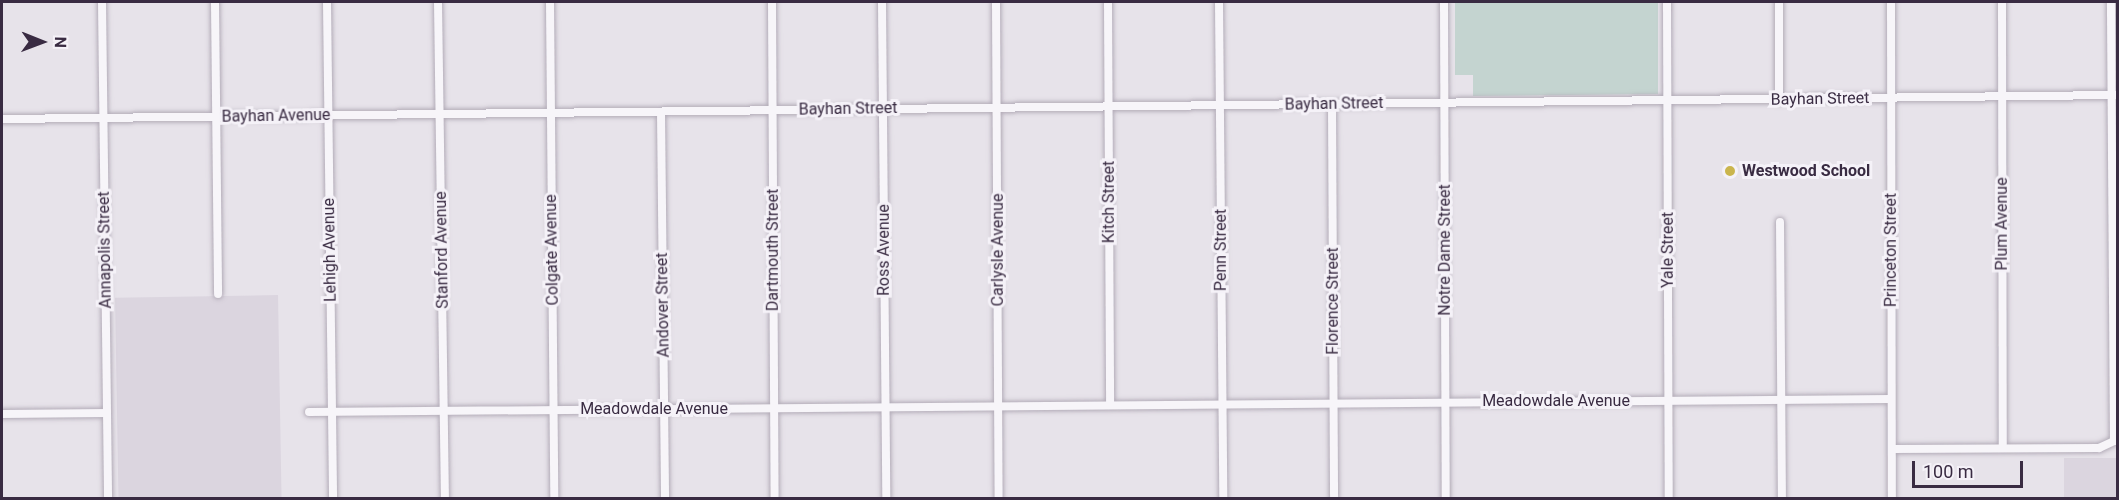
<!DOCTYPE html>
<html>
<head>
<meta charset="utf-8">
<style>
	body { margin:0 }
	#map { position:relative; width:2119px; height:500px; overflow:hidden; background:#e7e3ea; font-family:Roboto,sans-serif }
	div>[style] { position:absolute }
	.built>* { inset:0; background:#dbd5df; transform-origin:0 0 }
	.green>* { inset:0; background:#c4d4d0 }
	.roads { filter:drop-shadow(0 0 2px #b3acb8) drop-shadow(0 0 2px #b3acb8) }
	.minor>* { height:8px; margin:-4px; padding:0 4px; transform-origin:4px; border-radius:4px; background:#f7f5f9 }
	.dots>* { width:16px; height:16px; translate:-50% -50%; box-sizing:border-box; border:3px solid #f5f2f8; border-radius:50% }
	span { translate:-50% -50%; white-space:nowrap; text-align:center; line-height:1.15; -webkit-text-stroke:6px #f5f2f8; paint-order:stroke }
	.street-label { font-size:16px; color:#392b42 }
	.poi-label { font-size:16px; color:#392b42; font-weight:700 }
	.left { translate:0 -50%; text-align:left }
	.frame { position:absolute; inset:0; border:3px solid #392b42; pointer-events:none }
	.north { position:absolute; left:12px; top:12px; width:60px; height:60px; -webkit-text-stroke:4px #f5f2f8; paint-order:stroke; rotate:91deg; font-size:16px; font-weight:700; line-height:24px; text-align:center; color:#392b42 }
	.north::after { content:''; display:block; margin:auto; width:21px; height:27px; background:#392b42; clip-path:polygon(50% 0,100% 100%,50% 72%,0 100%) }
	.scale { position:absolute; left:1912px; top:461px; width:111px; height:27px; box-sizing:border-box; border:3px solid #392b42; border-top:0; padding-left:8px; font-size:18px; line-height:21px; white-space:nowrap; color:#392b42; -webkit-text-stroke:4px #f5f2f8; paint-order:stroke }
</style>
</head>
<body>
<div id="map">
	<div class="built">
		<i style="left:278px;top:295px;width:203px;height:163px;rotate:89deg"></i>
		<i style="left:2064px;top:458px;width:53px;height:40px"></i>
	</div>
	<div class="green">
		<i style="clip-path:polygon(1455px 2px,1658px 2px,1658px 94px,1473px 96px,1473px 75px,1455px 75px)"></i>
	</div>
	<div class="roads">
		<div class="minor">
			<i style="left:102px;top:2px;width:496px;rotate:89.3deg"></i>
			<i style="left:215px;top:2px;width:292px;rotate:89.4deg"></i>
			<i style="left:327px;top:2px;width:496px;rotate:89.3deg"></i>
			<i style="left:438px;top:2px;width:496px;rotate:89.2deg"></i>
			<i style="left:550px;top:2px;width:496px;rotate:89.5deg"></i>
			<i style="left:772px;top:2px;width:496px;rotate:89.7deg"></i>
			<i style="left:882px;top:2px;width:496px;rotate:89.5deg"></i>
			<i style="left:996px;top:2px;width:496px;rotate:89.7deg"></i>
			<i style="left:1108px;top:2px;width:401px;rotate:89.7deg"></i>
			<i style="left:1219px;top:2px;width:496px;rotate:89.5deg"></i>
			<i style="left:1444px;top:2px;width:496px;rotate:89.8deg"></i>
			<i style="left:1667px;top:2px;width:496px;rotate:89.8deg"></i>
			<i style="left:1779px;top:2px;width:98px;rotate:90deg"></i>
			<i style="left:1891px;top:2px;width:496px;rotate:89.9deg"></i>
			<i style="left:2002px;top:2px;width:445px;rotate:89.9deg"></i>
			<i style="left:1332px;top:104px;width:394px;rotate:89.7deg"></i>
			<i style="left:661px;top:112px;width:386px;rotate:89.4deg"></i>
			<i style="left:2px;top:119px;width:2116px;rotate:-0.65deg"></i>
			<i style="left:1780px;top:222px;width:276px;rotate:89.6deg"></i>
			<i style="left:309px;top:412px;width:1582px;rotate:-0.47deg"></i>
			<i style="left:2px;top:414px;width:105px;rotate:-0.5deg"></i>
			<i style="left:1892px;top:449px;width:207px;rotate:-0.3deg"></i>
			<i style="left:2099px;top:448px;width:17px;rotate:-25deg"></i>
			<i style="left:2114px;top:441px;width:439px;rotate:-90.4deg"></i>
		</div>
	</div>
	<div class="dots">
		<i style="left:1730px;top:171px;background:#cab54d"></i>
	</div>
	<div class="street-label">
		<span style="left:1820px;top:99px;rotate:-1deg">Bayhan Street</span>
		<span style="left:1334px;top:104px;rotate:-1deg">Bayhan Street</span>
		<span style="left:848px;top:109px;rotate:-1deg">Bayhan Street</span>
		<span style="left:276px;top:116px;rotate:-1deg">Bayhan Avenue</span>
		<span style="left:1109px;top:202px;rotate:-90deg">Kitch Street</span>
		<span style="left:2002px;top:224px;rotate:-90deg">Plum Avenue</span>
		<span style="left:105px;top:250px;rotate:-91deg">Annapolis Street</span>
		<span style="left:330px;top:250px;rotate:-91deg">Lehigh Avenue</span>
		<span style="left:442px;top:250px;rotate:-91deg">Stanford Avenue</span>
		<span style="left:552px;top:250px;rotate:-91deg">Colgate Avenue</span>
		<span style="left:773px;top:250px;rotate:-90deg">Dartmouth Street</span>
		<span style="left:884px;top:250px;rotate:-90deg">Ross Avenue</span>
		<span style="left:998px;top:250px;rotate:-90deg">Carlysle Avenue</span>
		<span style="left:1221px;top:250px;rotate:-90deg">Penn Street</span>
		<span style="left:1445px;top:250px;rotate:-90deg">Notre Dame Street</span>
		<span style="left:1668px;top:250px;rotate:-90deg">Yale Street</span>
		<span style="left:1891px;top:250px;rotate:-90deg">Princeton Street</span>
		<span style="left:1333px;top:301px;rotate:-90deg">Florence Street</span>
		<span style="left:663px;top:305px;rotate:-91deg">Andover Street</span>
		<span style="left:1556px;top:401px">Meadowdale Avenue</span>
		<span style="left:654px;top:409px">Meadowdale Avenue</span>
	</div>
	<div class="poi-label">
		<span class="left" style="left:1742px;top:171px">Westwood School</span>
	</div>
	<div class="frame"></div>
	<div class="north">N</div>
	<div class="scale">100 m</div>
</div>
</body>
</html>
